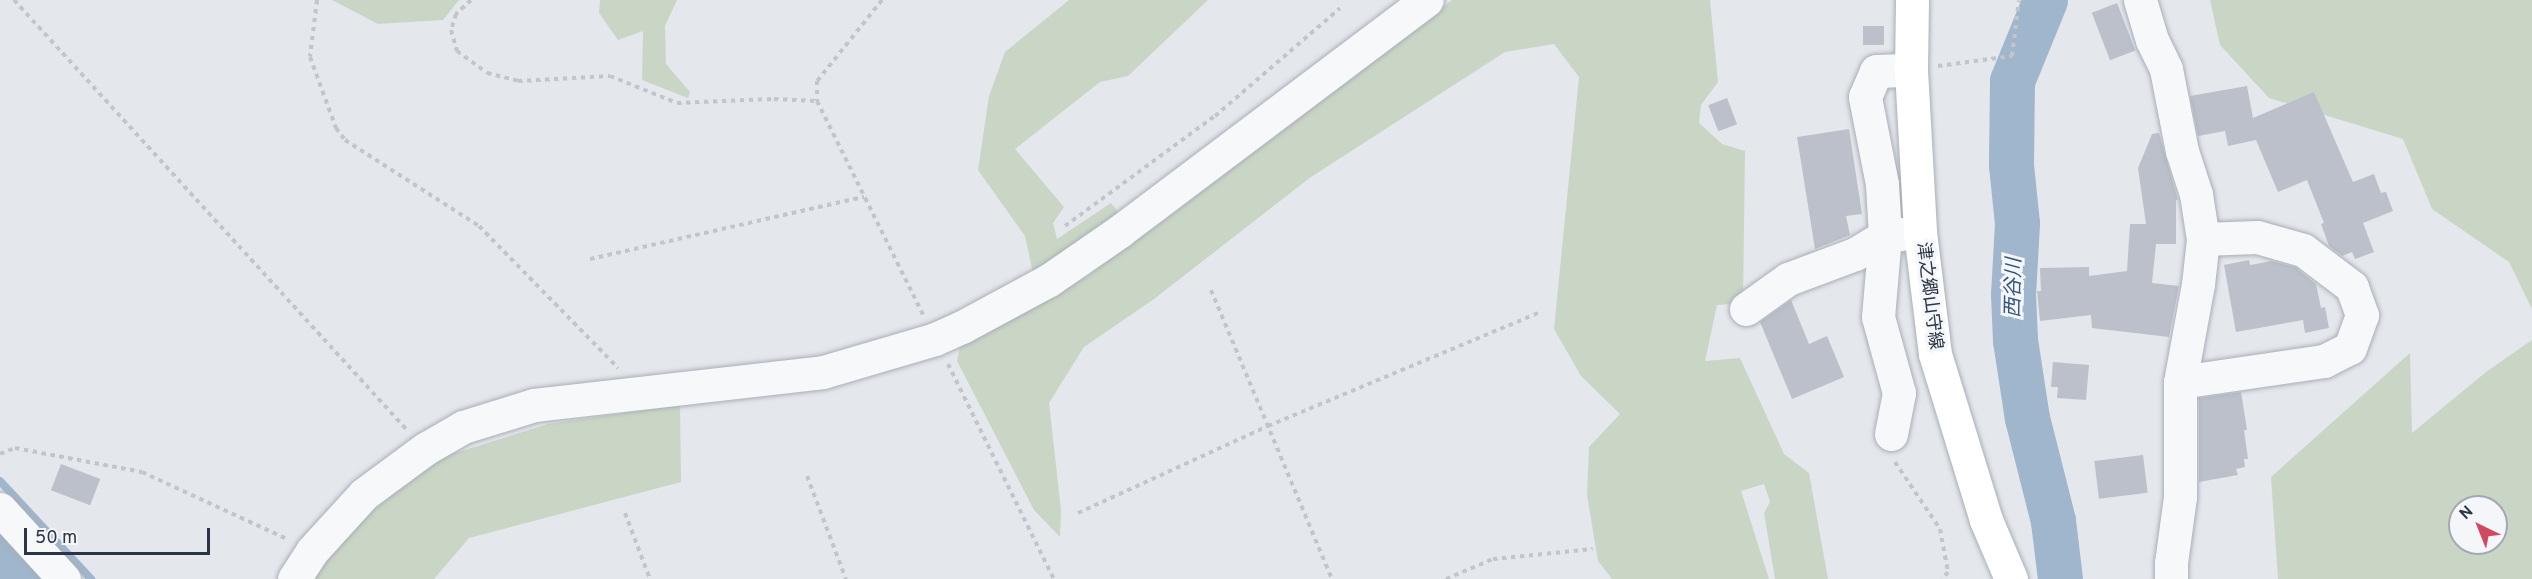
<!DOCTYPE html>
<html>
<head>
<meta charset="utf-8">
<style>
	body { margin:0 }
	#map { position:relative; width:2532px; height:579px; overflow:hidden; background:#e4e7ec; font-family:Overpass,"Noto Sans JP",sans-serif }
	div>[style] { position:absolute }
	.green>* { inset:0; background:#cad6c5 }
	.water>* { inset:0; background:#9fb6cc }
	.stream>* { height:8px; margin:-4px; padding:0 4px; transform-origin:4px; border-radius:4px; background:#9fb6cc }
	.river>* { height:45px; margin:-22.5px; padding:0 22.5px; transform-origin:22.5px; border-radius:22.5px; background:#9fb6cc }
	.building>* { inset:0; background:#bbc0ca; transform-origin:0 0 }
	.path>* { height:4px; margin-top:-2px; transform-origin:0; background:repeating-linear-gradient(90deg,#c2c5cb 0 4.5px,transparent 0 9px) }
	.roads { filter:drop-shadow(0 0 2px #a9aeb7) drop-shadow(0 0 2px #a9aeb7) }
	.minor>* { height:33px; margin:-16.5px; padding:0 16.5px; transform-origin:16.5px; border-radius:16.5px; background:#f7f8fa }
	.major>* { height:33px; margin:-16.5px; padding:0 16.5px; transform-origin:16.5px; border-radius:16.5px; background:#fff }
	span { translate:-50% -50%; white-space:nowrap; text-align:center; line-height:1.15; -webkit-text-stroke:6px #f4f6f9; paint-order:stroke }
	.street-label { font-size:18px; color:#2b3545 }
	.water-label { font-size:20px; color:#34557a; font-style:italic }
	.north { position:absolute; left:2448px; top:495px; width:60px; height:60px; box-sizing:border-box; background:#f4f6f9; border:2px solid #a4a9b1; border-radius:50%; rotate:317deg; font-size:16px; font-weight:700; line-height:24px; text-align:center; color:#2b3545 }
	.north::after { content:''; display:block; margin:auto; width:21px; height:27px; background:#d14861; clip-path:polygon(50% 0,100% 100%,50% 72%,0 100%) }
	.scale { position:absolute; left:24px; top:528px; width:186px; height:27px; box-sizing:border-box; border:3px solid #2b3545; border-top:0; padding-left:8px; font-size:18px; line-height:21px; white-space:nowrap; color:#2b3545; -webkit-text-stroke:4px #f4f6f9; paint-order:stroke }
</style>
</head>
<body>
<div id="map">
	<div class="green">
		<i style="clip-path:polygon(332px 0,459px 0,443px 20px,378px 24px)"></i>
		<i style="clip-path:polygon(600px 0,677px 0,665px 26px,666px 64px,690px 92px,688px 98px,642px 80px,643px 31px,618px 40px,599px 13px)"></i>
		<i style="clip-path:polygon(1069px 0,1208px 0,1128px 76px,1100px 82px,1015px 149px,1064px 207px,1053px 223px,1057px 239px,1111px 203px,1118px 212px,1033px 273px,1025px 236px,978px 170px,989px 96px,1005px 52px)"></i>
		<i style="clip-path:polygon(1452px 0,1710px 0,1718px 82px,1701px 105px,1699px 123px,1722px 144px,1745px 151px,1743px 303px,1717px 305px,1705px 361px,1740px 358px,1784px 454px,1809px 473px,1828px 579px,1775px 579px,1764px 513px,1770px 502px,1764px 484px,1741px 491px,1769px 579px,1612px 579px,1598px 561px,1587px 495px,1589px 447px,1620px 414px,1581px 376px,1554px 329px,1579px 77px,1554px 44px,1505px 52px,1311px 177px,1154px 299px,1084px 347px,1049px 403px,1061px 510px,1060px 537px,1034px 510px,957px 361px,960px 347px,1085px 278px)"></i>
		<i style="clip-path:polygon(2210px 0,2532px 0,2532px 309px,2509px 262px,2432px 209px,2403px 139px,2269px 98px,2220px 45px)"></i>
		<i style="clip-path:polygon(evenodd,2532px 340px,2532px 579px,2278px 579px,2271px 477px,2410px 353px,2412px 433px,2486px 372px,2532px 340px,2460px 507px,2496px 507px,2496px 543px,2460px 543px,2460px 507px)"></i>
		<i style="clip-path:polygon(680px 405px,681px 482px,469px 538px,434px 579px,312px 579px,323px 562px,373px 510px,436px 459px,548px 424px)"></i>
	</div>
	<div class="water">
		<i style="clip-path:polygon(0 532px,42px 579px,0 579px)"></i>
	</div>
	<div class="stream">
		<i style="left:0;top:481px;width:134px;rotate:47.1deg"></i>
	</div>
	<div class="river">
		<i style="left:2045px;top:0;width:87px;rotate:112.2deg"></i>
		<i style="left:2012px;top:81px;width:84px;rotate:90.7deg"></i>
		<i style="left:2011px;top:165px;width:58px;rotate:84.1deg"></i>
		<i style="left:2017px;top:223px;width:71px;rotate:93.2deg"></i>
		<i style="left:2013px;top:294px;width:46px;rotate:87.5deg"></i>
		<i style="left:2015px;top:340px;width:79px;rotate:81.3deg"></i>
		<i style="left:2027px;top:418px;width:106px;rotate:75.8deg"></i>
		<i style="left:2053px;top:521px;width:58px;rotate:83.1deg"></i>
	</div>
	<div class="building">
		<i style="left:2117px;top:3px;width:51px;height:27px;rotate:69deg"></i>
		<i style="left:1884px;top:26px;width:19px;height:21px;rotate:90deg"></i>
		<i style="clip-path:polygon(2247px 86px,2253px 118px,2314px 92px,2353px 182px,2374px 174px,2381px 193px,2386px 192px,2393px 211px,2363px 223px,2374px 252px,2355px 259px,2352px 252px,2342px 256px,2329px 246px,2321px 224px,2324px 223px,2307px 180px,2278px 192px,2256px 140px,2228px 146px,2225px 131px,2198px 136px,2190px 96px)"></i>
		<i style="left:1727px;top:98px;width:28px;height:20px;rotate:69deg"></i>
		<i style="clip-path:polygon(1849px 129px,1862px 214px,1846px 216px,1850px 235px,1815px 249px,1797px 137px)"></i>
		<i style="clip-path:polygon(2159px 133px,2178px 200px,2176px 200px,2176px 244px,2156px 244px,2152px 283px,2179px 286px,2169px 337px,2092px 328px,2091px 315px,2040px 321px,2037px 291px,2041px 291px,2040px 268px,2089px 267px,2089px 276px,2127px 271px,2130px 224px,2146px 224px,2138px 168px,2152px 134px)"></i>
		<i style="clip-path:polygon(2249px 260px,2250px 265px,2272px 261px,2295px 267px,2316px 284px,2321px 308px,2325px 307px,2329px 328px,2305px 333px,2303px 320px,2236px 332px,2224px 265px)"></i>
		<i style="clip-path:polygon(1791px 300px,1809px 344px,1827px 336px,1844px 377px,1792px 399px,1760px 322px)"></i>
		<i style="clip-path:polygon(2053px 362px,2089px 365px,2086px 400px,2057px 398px,2058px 387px,2051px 387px)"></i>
		<i style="clip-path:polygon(2241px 392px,2247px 430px,2244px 430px,2248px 459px,2244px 459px,2245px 467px,2236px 469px,2238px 475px,2199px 482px,2199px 398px)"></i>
		<i style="left:2143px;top:455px;width:38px;height:49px;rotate:83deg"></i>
		<i style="left:61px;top:464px;width:42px;height:28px;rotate:21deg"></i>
	</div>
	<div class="path">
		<i style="left:14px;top:0;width:581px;rotate:47.58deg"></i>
		<i style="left:317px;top:0;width:57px;rotate:97deg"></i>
		<i style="left:310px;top:57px;width:76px;rotate:69.9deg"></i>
		<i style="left:336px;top:128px;width:15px;rotate:53deg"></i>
		<i style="left:345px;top:140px;width:159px;rotate:32.7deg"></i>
		<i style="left:479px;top:226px;width:199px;rotate:45.6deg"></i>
		<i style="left:471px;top:0;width:21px;rotate:137deg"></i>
		<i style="left:456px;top:14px;width:17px;rotate:107deg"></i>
		<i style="left:451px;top:30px;width:22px;rotate:74deg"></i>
		<i style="left:457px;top:51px;width:37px;rotate:36deg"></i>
		<i style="left:487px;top:73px;width:32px;rotate:14deg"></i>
		<i style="left:518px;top:81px;width:92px;rotate:-3.1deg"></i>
		<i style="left:610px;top:76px;width:72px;rotate:21.9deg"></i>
		<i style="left:677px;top:103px;width:97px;rotate:-2.4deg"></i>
		<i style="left:774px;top:99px;width:43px;rotate:2.7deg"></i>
		<i style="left:882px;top:0;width:104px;rotate:128.7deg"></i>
		<i style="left:817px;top:81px;width:20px;rotate:90deg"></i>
		<i style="left:817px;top:101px;width:239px;rotate:63.6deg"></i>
		<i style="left:1938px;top:66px;width:75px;rotate:-7.7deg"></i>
		<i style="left:2012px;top:56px;width:56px;rotate:-82.9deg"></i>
		<i style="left:1065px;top:226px;width:186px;rotate:-36.3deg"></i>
		<i style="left:1215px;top:116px;width:165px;rotate:-40.8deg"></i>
		<i style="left:590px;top:259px;width:281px;rotate:-12.8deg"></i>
		<i style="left:1211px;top:290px;width:313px;rotate:67.3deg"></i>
		<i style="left:948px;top:364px;width:240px;rotate:63.8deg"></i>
		<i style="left:0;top:454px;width:16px;rotate:-22deg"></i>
		<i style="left:15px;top:448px;width:129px;rotate:10.7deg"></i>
		<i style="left:142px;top:472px;width:160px;rotate:24.8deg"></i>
		<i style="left:1895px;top:462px;width:81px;rotate:56.1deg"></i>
		<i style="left:1940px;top:529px;width:44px;rotate:79.5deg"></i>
		<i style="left:1948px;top:572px;width:9px;rotate:131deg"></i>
		<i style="left:807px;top:476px;width:110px;rotate:69.3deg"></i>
		<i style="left:625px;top:513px;width:71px;rotate:69.3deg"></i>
		<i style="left:1078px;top:513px;width:209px;rotate:-24.6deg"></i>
		<i style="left:1268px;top:426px;width:296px;rotate:-22.7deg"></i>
		<i style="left:1446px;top:579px;width:51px;rotate:-23.1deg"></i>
		<i style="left:1493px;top:559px;width:100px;rotate:-5.7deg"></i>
	</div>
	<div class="roads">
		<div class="minor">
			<i style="left:2140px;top:0;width:42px;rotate:73.3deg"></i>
			<i style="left:2152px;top:40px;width:32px;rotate:64deg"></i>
			<i style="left:2166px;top:69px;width:84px;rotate:79deg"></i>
			<i style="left:2182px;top:151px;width:45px;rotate:72deg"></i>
			<i style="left:2196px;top:194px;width:46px;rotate:81.2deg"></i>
			<i style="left:2203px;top:239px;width:45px;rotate:96.3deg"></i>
			<i style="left:2198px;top:284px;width:100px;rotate:100.4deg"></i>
			<i style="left:2180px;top:382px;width:115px;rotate:90deg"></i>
			<i style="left:2180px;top:497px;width:67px;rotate:97.8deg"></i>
			<i style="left:2171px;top:563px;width:16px;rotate:90deg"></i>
			<i style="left:1746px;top:309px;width:52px;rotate:-35.5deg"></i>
			<i style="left:1788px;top:279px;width:72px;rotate:-20.5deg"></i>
			<i style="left:1855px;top:254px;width:35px;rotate:-31deg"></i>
			<i style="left:1885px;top:236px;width:16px;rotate:-7deg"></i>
			<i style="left:2180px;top:382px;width:146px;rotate:-8.3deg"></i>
			<i style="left:2324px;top:361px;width:29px;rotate:-27deg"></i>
			<i style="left:2350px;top:348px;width:35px;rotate:-70deg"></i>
			<i style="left:2362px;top:315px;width:30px;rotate:-110deg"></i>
			<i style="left:2352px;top:287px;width:61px;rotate:-142.9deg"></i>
			<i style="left:2303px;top:250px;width:48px;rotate:-164.2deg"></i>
			<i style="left:2257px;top:237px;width:54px;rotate:177.9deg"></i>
			<i style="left:1891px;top:434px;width:42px;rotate:-79deg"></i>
			<i style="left:1899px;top:393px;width:79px;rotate:-105.4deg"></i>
			<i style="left:1878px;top:317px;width:81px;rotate:-85.1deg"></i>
			<i style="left:1885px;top:236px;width:52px;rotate:-93.3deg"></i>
			<i style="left:1882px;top:184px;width:89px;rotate:-101.1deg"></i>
			<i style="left:1865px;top:97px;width:28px;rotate:-67deg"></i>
			<i style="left:1876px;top:71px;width:35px;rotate:-2deg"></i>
			<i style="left:0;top:509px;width:95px;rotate:47.6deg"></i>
			<i style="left:294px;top:579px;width:33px;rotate:-57deg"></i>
			<i style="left:312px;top:551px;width:77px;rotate:-47.6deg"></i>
			<i style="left:364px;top:494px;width:76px;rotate:-36.4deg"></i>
			<i style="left:425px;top:449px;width:44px;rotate:-30.1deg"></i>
			<i style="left:463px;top:427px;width:74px;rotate:-17.2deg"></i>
			<i style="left:534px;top:405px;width:291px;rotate:-6.5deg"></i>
			<i style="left:823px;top:372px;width:117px;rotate:-16.4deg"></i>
			<i style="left:935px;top:339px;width:30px;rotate:-24deg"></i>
			<i style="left:962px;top:327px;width:99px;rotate:-28.4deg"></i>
			<i style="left:1049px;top:280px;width:86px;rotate:-34.6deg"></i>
			<i style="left:1120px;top:231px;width:384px;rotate:-37deg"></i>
		</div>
		<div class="major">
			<i style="left:1912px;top:0;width:70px;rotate:90.8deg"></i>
			<i style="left:1911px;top:70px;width:162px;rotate:86.8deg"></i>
			<i style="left:1920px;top:232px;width:123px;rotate:83deg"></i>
			<i style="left:1935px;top:354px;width:174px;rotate:72.9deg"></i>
			<i style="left:1986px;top:520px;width:64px;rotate:67deg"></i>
		</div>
	</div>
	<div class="street-label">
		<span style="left:1928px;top:296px;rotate:83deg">津之郷山守線</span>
	</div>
	<div class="water-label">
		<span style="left:2015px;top:288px;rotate:-89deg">西谷川</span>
	</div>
	<div class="north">N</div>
	<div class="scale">50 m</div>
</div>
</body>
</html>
